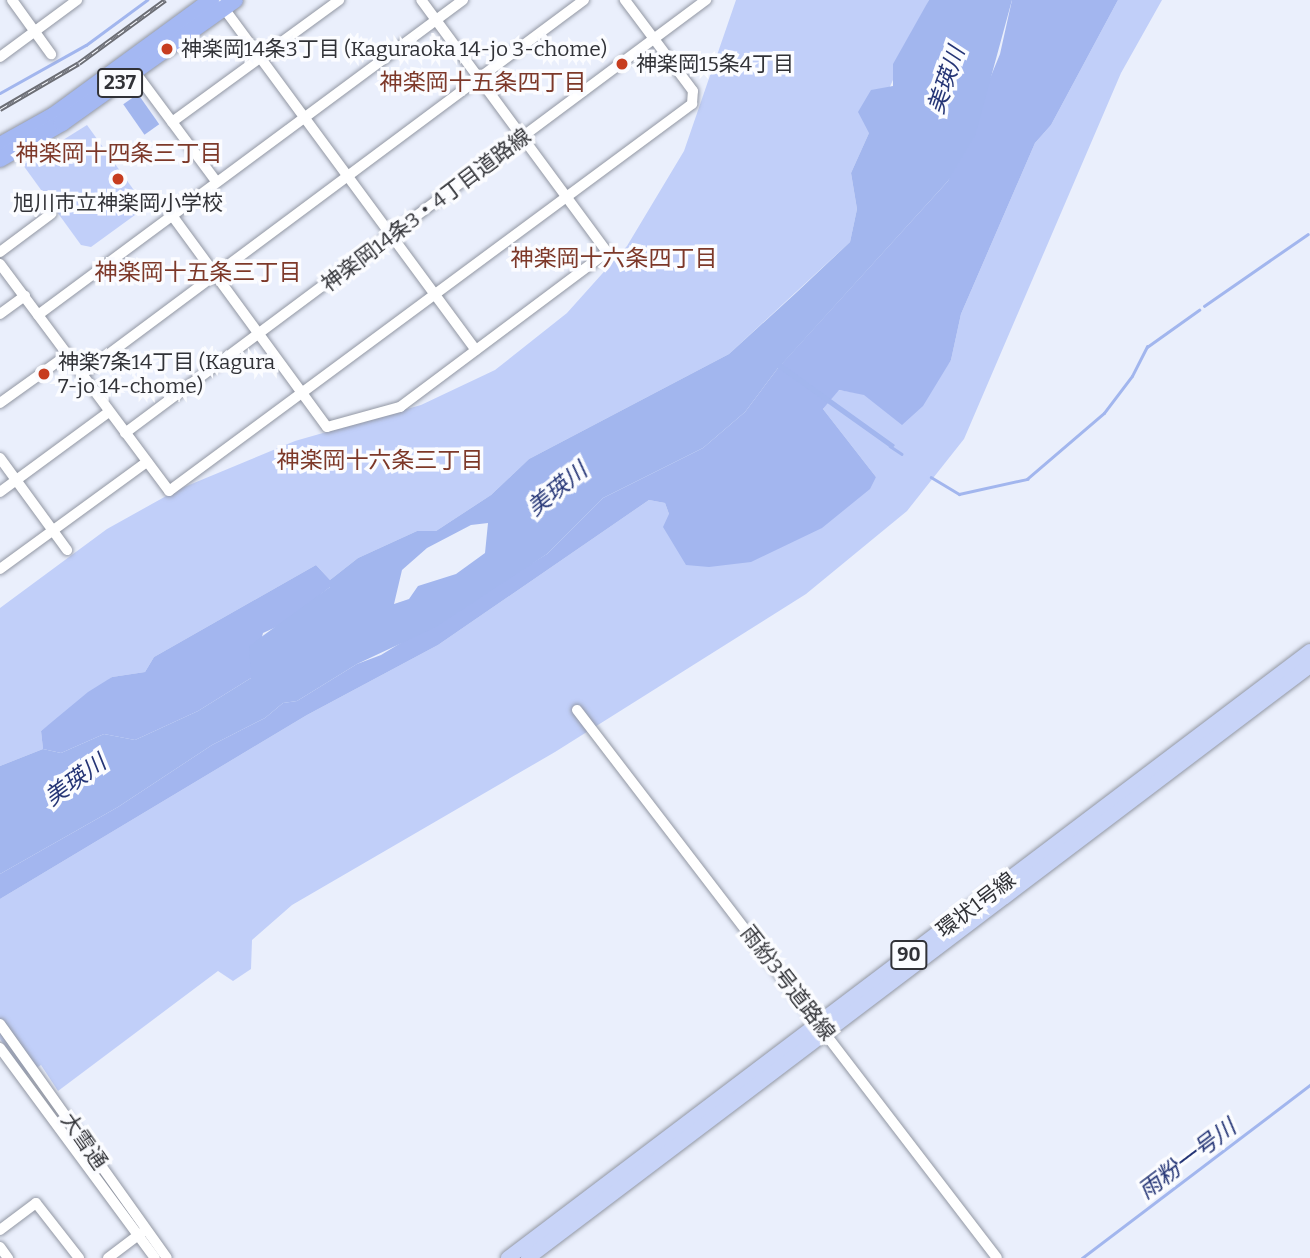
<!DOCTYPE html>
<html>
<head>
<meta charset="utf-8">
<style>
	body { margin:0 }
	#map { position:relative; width:1310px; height:1258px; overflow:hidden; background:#eaeffc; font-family:Bitter,"Noto Sans JP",serif }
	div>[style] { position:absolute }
	.green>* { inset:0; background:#c1cff9 }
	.forest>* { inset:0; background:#a3b6ef }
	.water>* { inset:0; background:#a2b6ee; transform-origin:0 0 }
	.stream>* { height:2.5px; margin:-1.25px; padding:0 1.25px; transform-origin:1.25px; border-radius:1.25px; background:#a2b6ee }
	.roads { filter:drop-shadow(0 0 2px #9297a3) drop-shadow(0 0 2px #9297a3) }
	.minor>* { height:10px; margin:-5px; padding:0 5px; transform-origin:5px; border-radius:5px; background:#fff }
	.major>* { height:14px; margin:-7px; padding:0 7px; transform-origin:7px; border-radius:7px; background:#c8d4f8 }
	.highway>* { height:16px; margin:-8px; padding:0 8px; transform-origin:8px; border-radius:8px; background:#a4b8f3 }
	.rail>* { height:5px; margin-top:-2.5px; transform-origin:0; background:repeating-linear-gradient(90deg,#fbfcff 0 8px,#6c6e75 0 16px); box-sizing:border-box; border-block:2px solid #6c6e75 }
	.dots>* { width:19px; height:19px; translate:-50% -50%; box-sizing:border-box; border:4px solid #fbfcff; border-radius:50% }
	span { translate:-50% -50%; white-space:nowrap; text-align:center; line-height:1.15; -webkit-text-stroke:7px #fbfcff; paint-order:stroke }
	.shield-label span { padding:2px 5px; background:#fbfcff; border:2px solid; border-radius:5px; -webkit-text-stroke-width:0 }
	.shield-label { font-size:19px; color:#313237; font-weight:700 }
	.poi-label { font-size:21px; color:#313237 }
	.left { translate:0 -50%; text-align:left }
	.street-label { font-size:21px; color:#313237 }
	.water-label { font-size:23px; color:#253576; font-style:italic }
	.neighbourhood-label { font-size:23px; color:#7d3829 }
</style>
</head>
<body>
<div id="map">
	<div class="green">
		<i style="clip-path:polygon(736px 0,929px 0,851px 173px,857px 209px,850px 242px,729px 354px,529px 459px,491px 495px,436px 531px,417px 531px,358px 558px,330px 580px,316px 565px,154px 657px,145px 672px,112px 677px,41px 731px,43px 749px,0 766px,0 608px,107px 529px,177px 490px,295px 441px,421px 405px,495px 370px,567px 313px,627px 246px,684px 151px)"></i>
		<i style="clip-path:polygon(1118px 0,1162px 0,1121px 73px,964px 439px,907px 511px,806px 594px,555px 752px,292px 905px,252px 940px,251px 969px,233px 981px,218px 971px,58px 1091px,41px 1065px,26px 1075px,0 1039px,0 899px,307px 715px,438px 645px,649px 500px,665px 503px,669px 514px,876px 477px,823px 409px,838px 390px,864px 394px,902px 424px,951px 360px,961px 314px,1035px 143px,1051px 125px)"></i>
		<i style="clip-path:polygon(87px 125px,146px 207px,91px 247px,81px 245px,23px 165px)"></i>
	</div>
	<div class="forest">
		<i style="clip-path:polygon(1012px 0,1118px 0,1051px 125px,1035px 143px,961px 314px,951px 360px,923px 406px,902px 425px,864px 395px,839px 390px,823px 409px,876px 477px,870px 489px,822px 528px,751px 562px,709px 567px,686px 565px,663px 527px,669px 514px,665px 503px,649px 500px,438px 645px,307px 715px,0 899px,0 874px,118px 807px,212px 745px,265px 718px,283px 703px,297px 701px,357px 664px,381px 655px,547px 554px,603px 498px,703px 448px,745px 412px,778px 368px,948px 181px,1000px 54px)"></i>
		<i style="clip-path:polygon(316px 565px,330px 580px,330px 587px,285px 623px,263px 633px,251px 678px,198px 711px,135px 740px,104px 734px,61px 753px,43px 749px,41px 731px,88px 692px,112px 677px,145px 672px,154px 657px)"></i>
	</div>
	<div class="water">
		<i style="clip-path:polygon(evenodd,929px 0,1012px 0,975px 136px,948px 181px,782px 364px,895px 445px,892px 449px,778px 368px,745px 412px,703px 448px,603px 498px,547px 554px,436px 627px,357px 664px,297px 701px,283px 703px,265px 718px,212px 745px,118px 807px,0 874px,0 766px,43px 749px,61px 753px,104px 734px,135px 740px,198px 711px,251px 678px,249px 646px,330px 587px,330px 580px,358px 558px,417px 531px,436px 531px,491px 495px,529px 459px,729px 354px,797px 292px,850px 242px,857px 209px,851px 173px,869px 133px,858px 112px,871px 90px,893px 86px,893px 64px,929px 0,488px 523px,485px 553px,456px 574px,418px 586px,409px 599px,394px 604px,402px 570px,427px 548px,471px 525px,488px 523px)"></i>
		<i style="left:138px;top:94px;width:37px;height:18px;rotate:55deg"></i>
	</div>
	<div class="stream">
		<i style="left:0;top:93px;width:98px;rotate:-29.2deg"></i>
		<i style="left:86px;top:45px;width:76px;rotate:-36.4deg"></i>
		<i style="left:1204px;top:306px;width:126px;rotate:-34.7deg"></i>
		<i style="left:890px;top:446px;width:14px;rotate:34deg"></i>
		<i style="left:931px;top:477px;width:33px;rotate:31deg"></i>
		<i style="left:959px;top:494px;width:70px;rotate:-12.4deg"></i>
		<i style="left:1027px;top:479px;width:101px;rotate:-40.6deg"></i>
		<i style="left:1104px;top:413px;width:46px;rotate:-52.9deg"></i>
		<i style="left:1132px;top:376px;width:33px;rotate:-63deg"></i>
		<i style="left:1147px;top:347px;width:64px;rotate:-35.4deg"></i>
		<i style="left:1082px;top:1258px;width:286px;rotate:-37.2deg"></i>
	</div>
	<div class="roads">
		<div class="minor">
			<i style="left:12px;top:0;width:67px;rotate:54.2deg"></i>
			<i style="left:220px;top:3px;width:431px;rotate:53.6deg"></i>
			<i style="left:0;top:57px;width:96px;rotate:-36.5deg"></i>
			<i style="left:132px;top:68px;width:141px;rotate:53.4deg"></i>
			<i style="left:172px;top:122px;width:207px;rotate:-36.1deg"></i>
			<i style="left:171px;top:214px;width:264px;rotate:53.8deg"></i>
			<i style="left:327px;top:427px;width:76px;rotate:-15.3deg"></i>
			<i style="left:400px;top:407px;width:259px;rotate:-36.8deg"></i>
			<i style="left:607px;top:252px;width:313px;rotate:-126.4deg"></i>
			<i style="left:0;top:252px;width:64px;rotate:-36.7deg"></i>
			<i style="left:0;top:264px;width:283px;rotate:53.3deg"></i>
			<i style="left:169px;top:491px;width:651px;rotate:-36.5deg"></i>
			<i style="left:692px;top:104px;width:13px;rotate:-86deg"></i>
			<i style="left:693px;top:91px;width:114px;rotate:-126.8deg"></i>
			<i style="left:0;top:314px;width:31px;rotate:-36deg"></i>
			<i style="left:38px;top:315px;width:529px;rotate:-36.54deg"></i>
			<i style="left:82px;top:374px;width:626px;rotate:-36.69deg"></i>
			<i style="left:0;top:403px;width:82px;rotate:-35.6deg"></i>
			<i style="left:125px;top:433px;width:725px;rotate:-36.7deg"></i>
			<i style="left:0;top:458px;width:114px;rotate:53.9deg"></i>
			<i style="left:0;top:492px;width:135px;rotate:-36.3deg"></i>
			<i style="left:0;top:569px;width:182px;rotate:-36.1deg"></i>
			<i style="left:577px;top:710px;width:690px;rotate:52.53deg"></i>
			<i style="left:0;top:1024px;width:287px;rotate:54.5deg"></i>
			<i style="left:0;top:1048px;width:261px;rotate:53.6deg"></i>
			<i style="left:0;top:1230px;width:45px;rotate:-36.9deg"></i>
			<i style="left:36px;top:1203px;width:70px;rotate:52deg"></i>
			<i style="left:0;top:1247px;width:14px;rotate:54deg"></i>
			<i style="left:108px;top:1258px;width:41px;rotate:-37.1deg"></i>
		</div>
		<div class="major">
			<i style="left:508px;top:1258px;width:1006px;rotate:-37.12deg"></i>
			<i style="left:528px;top:1258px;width:981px;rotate:-37.13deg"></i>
		</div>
		<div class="highway">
			<i style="left:0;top:145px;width:62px;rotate:-29.1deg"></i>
			<i style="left:54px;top:115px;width:195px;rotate:-36.2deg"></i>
			<i style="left:0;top:159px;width:72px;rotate:-30.1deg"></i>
			<i style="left:62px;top:123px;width:212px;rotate:-35.4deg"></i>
		</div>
	</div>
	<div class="rail">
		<i style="left:0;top:109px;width:91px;rotate:-30.2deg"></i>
		<i style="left:79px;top:63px;width:107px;rotate:-36.2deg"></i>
	</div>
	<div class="dots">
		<i style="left:167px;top:49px;background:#c73d1f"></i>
		<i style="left:622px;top:64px;background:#c73d1f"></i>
		<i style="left:118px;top:179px;background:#c73d1f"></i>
		<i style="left:44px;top:374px;background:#c73d1f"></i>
	</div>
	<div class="shield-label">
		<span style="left:120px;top:83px">237</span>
		<span style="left:909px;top:955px">90</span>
	</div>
	<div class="poi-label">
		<span class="left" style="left:181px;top:49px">神楽岡14条3丁目 (Kaguraoka 14-jo 3-chome)</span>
		<span class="left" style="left:636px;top:64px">神楽岡15条4丁目</span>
		<span style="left:118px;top:203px">旭川市立神楽岡小学校</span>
		<span class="left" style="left:58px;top:374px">神楽7条14丁目 (Kagura<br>7-jo 14-chome)</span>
	</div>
	<div class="street-label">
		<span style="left:426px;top:210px;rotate:-37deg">神楽岡14条3・4丁目道路線</span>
		<span style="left:976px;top:905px;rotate:-37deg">環状1号線</span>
		<span style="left:788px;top:983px;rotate:52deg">雨紛3号道路線</span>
		<span style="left:84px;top:1141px;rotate:55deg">大雪通</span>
	</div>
	<div class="water-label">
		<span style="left:946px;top:80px;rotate:-71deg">美瑛川</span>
		<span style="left:557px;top:489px;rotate:-39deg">美瑛川</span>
		<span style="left:75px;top:780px;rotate:-36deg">美瑛川</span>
		<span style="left:1187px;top:1159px;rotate:-37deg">雨粉一号川</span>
	</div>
	<div class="neighbourhood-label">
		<span style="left:483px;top:82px">神楽岡十五条四丁目</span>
		<span style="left:119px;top:153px">神楽岡十四条三丁目</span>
		<span style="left:614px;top:258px">神楽岡十六条四丁目</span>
		<span style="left:198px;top:272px">神楽岡十五条三丁目</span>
		<span style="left:380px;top:460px">神楽岡十六条三丁目</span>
	</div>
</div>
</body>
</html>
